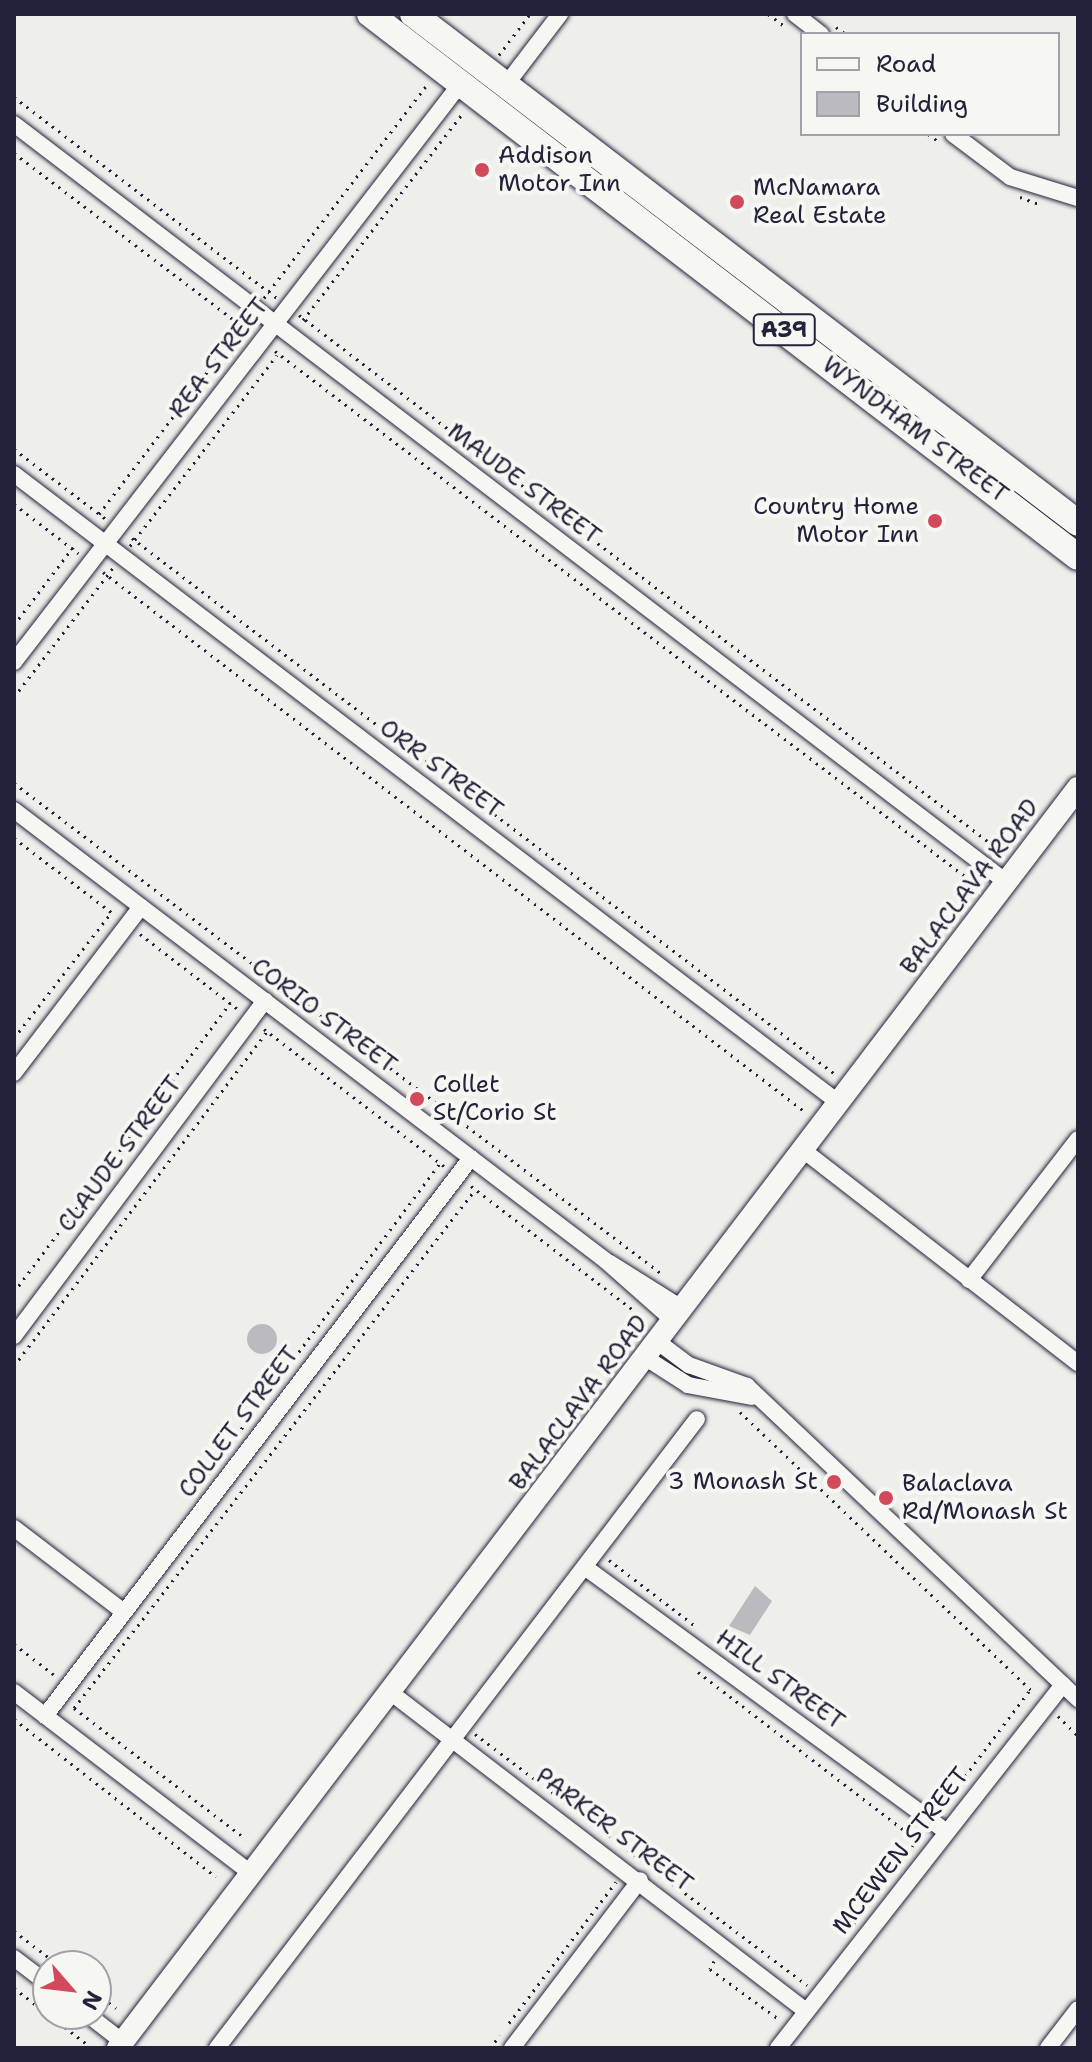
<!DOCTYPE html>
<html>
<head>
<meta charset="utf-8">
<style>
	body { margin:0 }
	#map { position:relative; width:1092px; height:2062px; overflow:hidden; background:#eeeeeb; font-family:"Shantell Sans",sans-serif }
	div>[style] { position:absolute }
	.building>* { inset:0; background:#bbbbbf }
	.round { border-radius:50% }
	.path>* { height:3px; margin-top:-1.5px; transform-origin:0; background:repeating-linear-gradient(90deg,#22223b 0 2px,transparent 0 8px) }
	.roads { filter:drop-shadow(0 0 2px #22223b) drop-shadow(0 0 2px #22223b) }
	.minor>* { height:16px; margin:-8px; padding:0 8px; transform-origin:8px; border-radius:8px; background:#f6f6f2 }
	.secondary>* { height:22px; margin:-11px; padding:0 11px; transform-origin:11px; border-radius:11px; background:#f6f6f2 }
	.trunk>* { height:26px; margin:-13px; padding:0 13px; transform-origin:13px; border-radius:13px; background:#f6f6f2 }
	.dots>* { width:22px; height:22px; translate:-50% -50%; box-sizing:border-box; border:4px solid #f6f6f2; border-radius:50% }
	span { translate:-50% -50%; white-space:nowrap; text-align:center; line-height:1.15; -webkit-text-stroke:8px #f6f6f2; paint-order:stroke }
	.shield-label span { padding:2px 6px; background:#f6f6f2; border:2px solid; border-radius:6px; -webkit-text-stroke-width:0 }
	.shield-label { font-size:22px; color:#22223b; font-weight:700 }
	.poi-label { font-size:24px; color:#22223b }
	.left { translate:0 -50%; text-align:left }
	.right { translate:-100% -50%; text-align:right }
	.street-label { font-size:24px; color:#22223b }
	.frame { position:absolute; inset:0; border:16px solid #22223b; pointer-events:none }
	.legend { position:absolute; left:800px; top:32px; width:260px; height:104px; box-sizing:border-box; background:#f6f6f2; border:2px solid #a1a1a9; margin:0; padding:10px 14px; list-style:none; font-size:24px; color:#22223b }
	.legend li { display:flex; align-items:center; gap:16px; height:40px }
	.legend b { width:40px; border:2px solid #a1a1a9 }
	.north { position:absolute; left:32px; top:1950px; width:80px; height:80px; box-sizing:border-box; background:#f6f6f2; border:2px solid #a1a1a9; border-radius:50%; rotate:118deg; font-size:22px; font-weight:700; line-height:32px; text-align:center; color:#22223b }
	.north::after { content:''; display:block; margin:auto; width:28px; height:36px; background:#d1495b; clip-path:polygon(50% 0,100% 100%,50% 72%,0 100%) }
</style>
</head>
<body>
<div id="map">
	<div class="building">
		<i class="round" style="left:247px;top:1324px;width:30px;height:30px"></i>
		<i style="clip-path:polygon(755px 1586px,772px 1601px,750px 1635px,729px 1626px)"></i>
	</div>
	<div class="path">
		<i style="left:768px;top:14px;width:19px;rotate:36deg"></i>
		<i style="left:836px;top:27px;width:12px;rotate:35deg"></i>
		<i style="left:499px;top:55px;width:51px;rotate:-52.9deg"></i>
		<i style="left:14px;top:97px;width:331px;rotate:37.4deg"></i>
		<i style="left:928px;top:134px;width:12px;rotate:35deg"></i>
		<i style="left:14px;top:153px;width:296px;rotate:37.2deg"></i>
		<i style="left:1020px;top:197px;width:20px;rotate:20deg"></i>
		<i style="left:264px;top:298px;width:267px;rotate:-52.6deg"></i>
		<i style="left:299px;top:315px;width:885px;rotate:37.38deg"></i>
		<i style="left:303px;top:320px;width:260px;rotate:-52.3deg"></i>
		<i style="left:275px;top:351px;width:885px;rotate:37.28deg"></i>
		<i style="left:14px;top:449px;width:116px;rotate:37.3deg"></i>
		<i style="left:14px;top:504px;width:81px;rotate:37.4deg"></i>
		<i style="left:99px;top:514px;width:244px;rotate:-52.7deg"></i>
		<i style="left:132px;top:538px;width:884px;rotate:37.32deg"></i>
		<i style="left:130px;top:546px;width:241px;rotate:-52.4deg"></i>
		<i style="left:103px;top:572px;width:884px;rotate:37.56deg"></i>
		<i style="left:14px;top:625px;width:104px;rotate:-52.8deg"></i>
		<i style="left:14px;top:697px;width:163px;rotate:-52.5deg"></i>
		<i style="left:14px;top:783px;width:813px;rotate:37.15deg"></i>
		<i style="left:14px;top:838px;width:127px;rotate:37.3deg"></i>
		<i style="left:140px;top:934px;width:125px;rotate:37.5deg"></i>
		<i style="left:264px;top:1029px;width:228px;rotate:37.3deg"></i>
		<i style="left:14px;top:1038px;width:158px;rotate:-52.2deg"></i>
		<i style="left:471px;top:1186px;width:204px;rotate:37.4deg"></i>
		<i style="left:14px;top:1292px;width:361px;rotate:-53.2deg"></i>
		<i style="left:14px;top:1366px;width:420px;rotate:-52.9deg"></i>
		<i style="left:740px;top:1412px;width:408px;rotate:43.7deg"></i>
		<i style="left:203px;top:1480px;width:396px;rotate:-53.2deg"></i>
		<i style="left:609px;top:1560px;width:107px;rotate:37.4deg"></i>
		<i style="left:14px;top:1644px;width:54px;rotate:37.5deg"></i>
		<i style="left:698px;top:1672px;width:276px;rotate:37.5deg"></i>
		<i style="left:74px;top:1708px;width:655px;rotate:-52.26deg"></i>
		<i style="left:74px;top:1708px;width:216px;rotate:37.3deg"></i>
		<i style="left:1058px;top:1716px;width:28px;rotate:45deg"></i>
		<i style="left:14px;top:1719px;width:256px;rotate:38deg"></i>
		<i style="left:475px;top:1734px;width:216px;rotate:37.1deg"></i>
		<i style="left:941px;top:1808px;width:148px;rotate:-53deg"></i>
		<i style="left:653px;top:1869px;width:193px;rotate:37deg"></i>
		<i style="left:854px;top:1923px;width:113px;rotate:-52.9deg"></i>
		<i style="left:14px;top:1931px;width:58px;rotate:37.3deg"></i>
		<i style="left:714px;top:1961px;width:9px;rotate:117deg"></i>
		<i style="left:710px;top:1969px;width:87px;rotate:36.1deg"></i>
		<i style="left:14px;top:1988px;width:93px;rotate:37.6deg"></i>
		<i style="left:96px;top:1993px;width:25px;rotate:37deg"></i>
		<i style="left:509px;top:2023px;width:177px;rotate:-52.8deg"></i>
		<i style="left:490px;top:2048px;width:16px;rotate:-52deg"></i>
	</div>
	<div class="roads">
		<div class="minor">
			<i style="left:795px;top:14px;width:33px;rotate:38deg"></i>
			<i style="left:505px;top:86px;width:91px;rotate:-52.6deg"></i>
			<i style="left:14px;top:124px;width:1248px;rotate:37.38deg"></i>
			<i style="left:953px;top:134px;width:71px;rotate:37deg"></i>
			<i style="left:1010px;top:177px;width:71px;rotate:17.2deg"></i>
			<i style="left:14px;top:474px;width:1037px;rotate:37.32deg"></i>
			<i style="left:14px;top:662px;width:731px;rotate:-52.33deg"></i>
			<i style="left:14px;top:810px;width:743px;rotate:37.29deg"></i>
			<i style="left:605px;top:1260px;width:92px;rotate:41.5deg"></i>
			<i style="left:14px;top:1073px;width:209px;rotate:-52.6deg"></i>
			<i style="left:803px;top:1150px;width:348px;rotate:37.8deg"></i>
			<i style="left:610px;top:1263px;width:86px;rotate:32.2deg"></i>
			<i style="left:969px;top:1280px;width:178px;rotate:-52.3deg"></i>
			<i style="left:14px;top:1336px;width:419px;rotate:-53.2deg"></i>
			<i style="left:658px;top:1342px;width:39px;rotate:37deg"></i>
			<i style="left:689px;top:1365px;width:62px;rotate:19.9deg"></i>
			<i style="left:747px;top:1386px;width:456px;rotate:43.4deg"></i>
			<i style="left:646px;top:1358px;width:50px;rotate:32.7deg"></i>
			<i style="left:688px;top:1385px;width:65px;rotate:10.6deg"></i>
			<i style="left:14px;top:1528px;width:138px;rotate:37.4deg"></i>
			<i style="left:586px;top:1568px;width:445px;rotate:36.2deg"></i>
			<i style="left:14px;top:1692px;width:300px;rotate:37.4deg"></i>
			<i style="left:390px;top:1692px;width:524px;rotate:37.48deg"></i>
			<i style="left:45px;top:1716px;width:702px;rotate:-52.64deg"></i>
			<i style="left:14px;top:1958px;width:43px;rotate:37.4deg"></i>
			<i style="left:87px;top:2014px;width:46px;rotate:37.9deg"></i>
			<i style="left:217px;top:2048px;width:791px;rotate:-52.65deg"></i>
			<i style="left:512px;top:2048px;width:211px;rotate:-52.7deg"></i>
			<i style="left:778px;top:2048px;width:462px;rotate:-51.9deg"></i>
			<i style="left:1048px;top:2048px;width:49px;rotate:-52.4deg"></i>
		</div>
		<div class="secondary">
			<i style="left:118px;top:2048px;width:1584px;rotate:-52.7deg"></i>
		</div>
		<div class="trunk">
			<i style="left:370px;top:14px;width:892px;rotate:37.49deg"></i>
			<i style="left:413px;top:14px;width:837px;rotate:37.43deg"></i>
		</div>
	</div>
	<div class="dots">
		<i style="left:482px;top:170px;background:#d1495b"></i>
		<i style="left:737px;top:202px;background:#d1495b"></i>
		<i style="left:935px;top:521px;background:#d1495b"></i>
		<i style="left:417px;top:1099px;background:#d1495b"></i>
		<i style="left:834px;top:1482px;background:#d1495b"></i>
		<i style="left:886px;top:1498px;background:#d1495b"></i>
	</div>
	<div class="shield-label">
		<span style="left:784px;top:330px">A39</span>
	</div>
	<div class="poi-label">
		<span class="left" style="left:498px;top:170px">Addison<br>Motor Inn</span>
		<span class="left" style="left:753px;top:202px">McNamara<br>Real Estate</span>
		<span class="right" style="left:919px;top:521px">Country Home<br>Motor Inn</span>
		<span class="left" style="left:433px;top:1099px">Collet<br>St/Corio St</span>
		<span class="right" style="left:818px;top:1482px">3 Monash St</span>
		<span class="left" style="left:902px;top:1498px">Balaclava<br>Rd/Monash St</span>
	</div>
	<div class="street-label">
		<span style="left:219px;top:358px;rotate:-52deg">REA STREET</span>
		<span style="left:915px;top:430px;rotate:37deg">WYNDHAM STREET</span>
		<span style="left:524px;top:484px;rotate:37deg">MAUDE STREET</span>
		<span style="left:441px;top:769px;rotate:37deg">ORR STREET</span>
		<span style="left:970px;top:887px;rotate:-53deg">BALACLAVA ROAD</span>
		<span style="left:324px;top:1016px;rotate:37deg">CORIO STREET</span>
		<span style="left:120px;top:1154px;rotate:-53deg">CLAUDE STREET</span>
		<span style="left:579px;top:1403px;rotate:-53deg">BALACLAVA ROAD</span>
		<span style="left:239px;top:1422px;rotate:-53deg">COLLET STREET</span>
		<span style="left:780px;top:1680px;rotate:36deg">HILL STREET</span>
		<span style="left:614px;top:1830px;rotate:37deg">PARKER STREET</span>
		<span style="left:901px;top:1851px;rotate:-52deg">MCEWEN STREET</span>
	</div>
	<div class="frame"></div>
	<ul class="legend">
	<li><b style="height:10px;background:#f6f6f2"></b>Road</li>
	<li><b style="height:22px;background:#bbbbbf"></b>Building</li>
	</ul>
	<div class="north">N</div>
</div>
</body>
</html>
